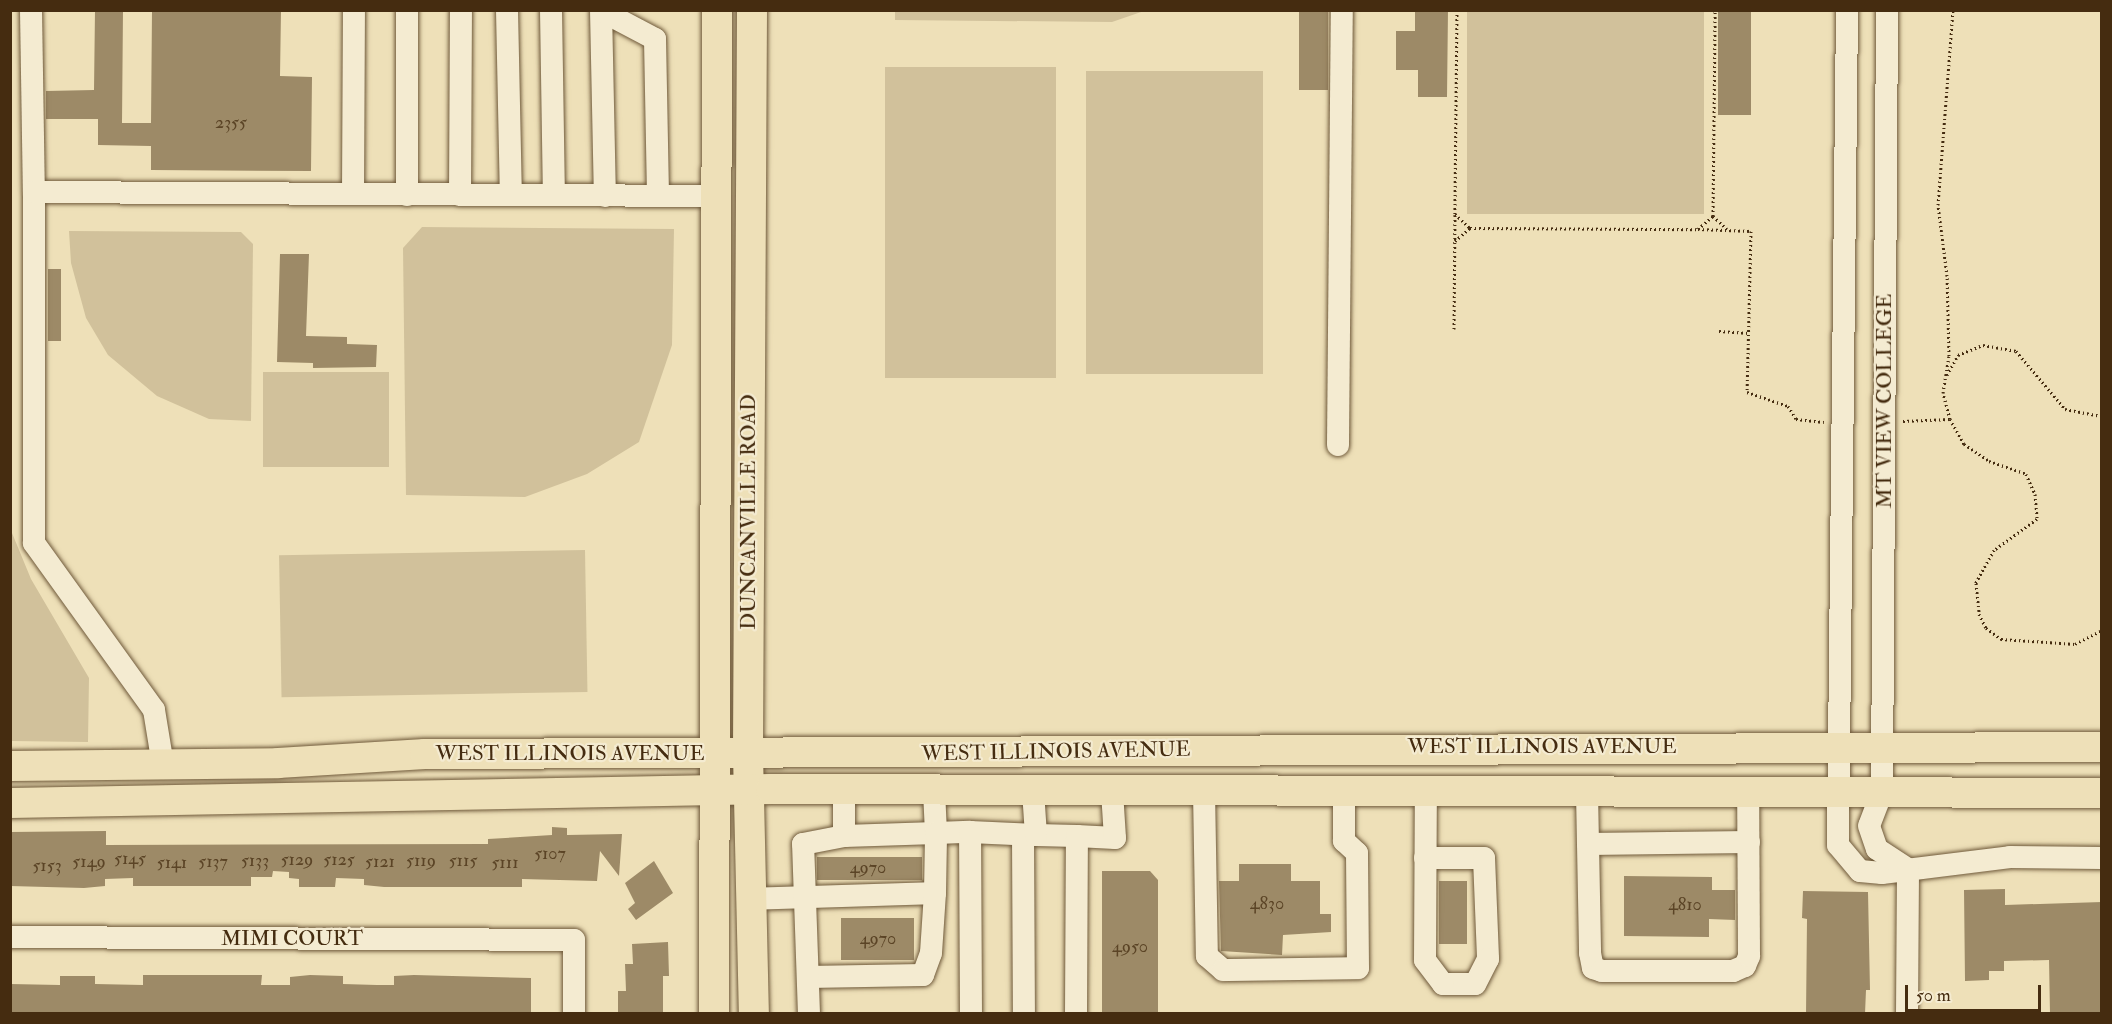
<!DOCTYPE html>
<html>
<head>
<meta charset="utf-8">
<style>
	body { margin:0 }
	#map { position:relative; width:2112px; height:1024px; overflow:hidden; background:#eee0b8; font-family:"IM FELL Double Pica",serif }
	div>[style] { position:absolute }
	.green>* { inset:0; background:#d1c19b; transform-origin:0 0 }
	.building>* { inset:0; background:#9d8a67; transform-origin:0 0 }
	.path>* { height:3px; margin-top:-1.5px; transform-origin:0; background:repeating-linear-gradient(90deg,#452c10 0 1.5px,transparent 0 4.5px) }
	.roads { filter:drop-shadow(0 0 2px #6f593a) drop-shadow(0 0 2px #6f593a) }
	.minor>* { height:22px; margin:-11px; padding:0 11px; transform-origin:11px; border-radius:11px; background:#f4ebd1 }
	.major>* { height:30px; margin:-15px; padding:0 15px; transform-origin:15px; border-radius:15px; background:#eee0b8 }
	span { translate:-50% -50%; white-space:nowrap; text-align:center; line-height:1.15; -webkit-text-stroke:4.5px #f4ebd1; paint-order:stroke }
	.number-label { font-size:18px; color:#5b4426 }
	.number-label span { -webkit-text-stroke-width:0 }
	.street-label { font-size:21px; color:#452c10 }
	.frame { position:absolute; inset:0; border:12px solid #452c10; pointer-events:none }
	.scale { position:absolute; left:1905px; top:985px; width:136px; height:27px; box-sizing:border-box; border:3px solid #452c10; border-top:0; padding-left:8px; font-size:18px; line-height:21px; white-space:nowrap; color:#452c10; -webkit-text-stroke:4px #f4ebd1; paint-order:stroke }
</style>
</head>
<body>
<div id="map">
	<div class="green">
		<i style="clip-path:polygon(895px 11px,895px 10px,1144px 11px,1112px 22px,895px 20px)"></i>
		<i style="left:1467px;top:11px;width:237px;height:203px"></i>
		<i style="left:885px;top:67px;width:171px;height:311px"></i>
		<i style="left:1086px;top:71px;width:177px;height:303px"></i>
		<i style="clip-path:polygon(422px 227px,674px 229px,672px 345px,639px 442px,587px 474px,525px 497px,406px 495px,403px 248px)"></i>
		<i style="clip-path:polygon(69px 231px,241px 232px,253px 244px,251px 421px,209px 419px,157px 396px,108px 355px,86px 318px,71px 263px)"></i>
		<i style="left:389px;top:372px;width:95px;height:126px;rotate:90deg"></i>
		<i style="clip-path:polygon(10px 512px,12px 533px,31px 579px,89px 678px,88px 742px,11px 741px)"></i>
		<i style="left:585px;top:550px;width:142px;height:306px;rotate:89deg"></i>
	</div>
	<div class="building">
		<i style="clip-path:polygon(95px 10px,123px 10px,122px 123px,151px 123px,152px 10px,281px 10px,280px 76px,312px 77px,311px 171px,151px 170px,151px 146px,98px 145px,98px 119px,46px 119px,46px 91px,94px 90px)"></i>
		<i style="left:1299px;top:10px;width:29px;height:80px"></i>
		<i style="clip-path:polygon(1415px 10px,1448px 10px,1447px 97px,1418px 97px,1418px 70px,1396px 70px,1396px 31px,1415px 31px)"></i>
		<i style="left:1718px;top:10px;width:33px;height:105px"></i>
		<i style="clip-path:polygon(280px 254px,309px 254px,306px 336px,347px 337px,347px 344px,377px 345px,376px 367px,313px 368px,313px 363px,277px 362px)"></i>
		<i style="left:48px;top:269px;width:13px;height:72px"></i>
		<i style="clip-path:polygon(552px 827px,567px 828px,567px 835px,622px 834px,619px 876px,600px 851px,597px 881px,522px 879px,522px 887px,384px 887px,364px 885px,364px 879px,336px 878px,335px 887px,299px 887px,299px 879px,289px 878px,289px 872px,273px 871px,272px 877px,251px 877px,251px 886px,133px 886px,133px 878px,105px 879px,105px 886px,84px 888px,10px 886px,10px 832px,106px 831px,106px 845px,488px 844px,488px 839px,552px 835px)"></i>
		<i style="left:817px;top:857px;width:105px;height:23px"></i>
		<i style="clip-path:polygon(654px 861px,673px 893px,636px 920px,628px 909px,635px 903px,625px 883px)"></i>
		<i style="clip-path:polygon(1239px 864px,1291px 864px,1291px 881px,1320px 881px,1320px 914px,1331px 914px,1331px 932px,1283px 935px,1282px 955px,1221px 951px,1219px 881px,1239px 881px)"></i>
		<i style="clip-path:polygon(1102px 871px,1150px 871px,1158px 880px,1158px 1014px,1102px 1014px)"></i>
		<i style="clip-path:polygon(1624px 876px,1712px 877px,1712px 890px,1735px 890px,1735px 920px,1709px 919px,1709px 937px,1624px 936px)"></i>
		<i style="left:1439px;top:881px;width:28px;height:63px"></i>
		<i style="clip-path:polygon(2005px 889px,2005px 905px,2102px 902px,2102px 1014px,2050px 1014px,2049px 960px,2004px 961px,2004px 971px,1989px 971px,1989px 980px,1965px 981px,1964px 890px)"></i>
		<i style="clip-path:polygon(1803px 891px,1868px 892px,1870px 990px,1866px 990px,1865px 1014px,1806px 1014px,1807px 919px,1802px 918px)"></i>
		<i style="left:841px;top:918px;width:73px;height:42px"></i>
		<i style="clip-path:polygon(668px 942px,669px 976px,663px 976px,663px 1012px,618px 1014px,618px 991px,626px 991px,625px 964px,633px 964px,632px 944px)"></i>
		<i style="clip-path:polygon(143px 975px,262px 975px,261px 985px,290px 985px,290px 977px,310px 975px,343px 976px,343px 984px,377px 985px,394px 985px,394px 976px,414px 975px,531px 978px,531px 1014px,10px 1014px,10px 984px,60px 985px,60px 976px,95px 976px,95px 984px,143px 985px)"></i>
	</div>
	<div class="path">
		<i style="left:1457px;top:10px;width:204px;rotate:90.6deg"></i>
		<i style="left:1455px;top:214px;width:21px;rotate:43deg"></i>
		<i style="left:1470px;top:228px;width:228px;rotate:0.3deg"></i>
		<i style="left:1698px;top:229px;width:20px;rotate:-41deg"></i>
		<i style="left:1713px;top:216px;width:206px;rotate:-89.4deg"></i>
		<i style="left:1713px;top:216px;width:19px;rotate:43deg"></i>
		<i style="left:1698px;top:229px;width:53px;rotate:2.2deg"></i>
		<i style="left:1751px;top:231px;width:161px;rotate:91.4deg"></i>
		<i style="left:1747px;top:392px;width:43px;rotate:18.9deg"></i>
		<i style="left:1788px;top:406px;width:15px;rotate:58deg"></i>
		<i style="left:1796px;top:419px;width:28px;rotate:6deg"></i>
		<i style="left:1455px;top:241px;width:20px;rotate:-41deg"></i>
		<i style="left:1454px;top:329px;width:115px;rotate:-89.5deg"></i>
		<i style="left:1719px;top:331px;width:30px;rotate:4deg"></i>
		<i style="left:1947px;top:375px;width:23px;rotate:-61deg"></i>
		<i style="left:1958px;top:355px;width:27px;rotate:-22deg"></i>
		<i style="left:1983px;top:345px;width:34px;rotate:10deg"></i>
		<i style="left:2016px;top:351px;width:76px;rotate:49.8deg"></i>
		<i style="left:2065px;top:409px;width:38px;rotate:11deg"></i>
		<i style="left:1950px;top:419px;width:29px;rotate:61deg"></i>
		<i style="left:1964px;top:444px;width:30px;rotate:34deg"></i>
		<i style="left:1989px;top:461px;width:39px;rotate:19deg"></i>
		<i style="left:2026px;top:474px;width:22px;rotate:66deg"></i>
		<i style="left:2035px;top:494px;width:25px;rotate:85deg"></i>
		<i style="left:2037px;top:519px;width:53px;rotate:144.2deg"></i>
		<i style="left:1994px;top:550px;width:38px;rotate:119deg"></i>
		<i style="left:1976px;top:583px;width:31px;rotate:84deg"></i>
		<i style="left:1979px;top:614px;width:16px;rotate:63deg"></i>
		<i style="left:1986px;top:628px;width:19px;rotate:36deg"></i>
		<i style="left:2001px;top:639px;width:74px;rotate:3.9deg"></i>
		<i style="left:2075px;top:644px;width:30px;rotate:-27deg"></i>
		<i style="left:1903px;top:421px;width:47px;rotate:-2.4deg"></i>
		<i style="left:1950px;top:419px;width:27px;rotate:-105deg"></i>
		<i style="left:1943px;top:393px;width:37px;rotate:-81deg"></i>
		<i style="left:1949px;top:356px;width:80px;rotate:-91.4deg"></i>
		<i style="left:1947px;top:276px;width:72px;rotate:-97.2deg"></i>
		<i style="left:1938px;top:205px;width:196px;rotate:-85.6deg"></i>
	</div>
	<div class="roads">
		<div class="minor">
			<i style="left:31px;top:10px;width:182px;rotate:89.1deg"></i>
			<i style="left:507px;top:10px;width:185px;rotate:88.8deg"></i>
			<i style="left:551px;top:10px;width:185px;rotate:89.1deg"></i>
			<i style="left:601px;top:10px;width:186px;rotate:88.8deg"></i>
			<i style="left:1847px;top:10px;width:835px;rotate:90.62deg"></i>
			<i style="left:1838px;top:845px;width:34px;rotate:50deg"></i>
			<i style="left:1860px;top:871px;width:22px;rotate:5deg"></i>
			<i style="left:1882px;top:873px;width:129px;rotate:-7.1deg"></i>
			<i style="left:2010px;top:857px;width:92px;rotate:0.6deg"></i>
			<i style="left:1887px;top:10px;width:782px;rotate:90.37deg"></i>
			<i style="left:1882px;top:792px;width:36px;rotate:111deg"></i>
			<i style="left:1869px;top:826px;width:24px;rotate:71deg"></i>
			<i style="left:1877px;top:849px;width:37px;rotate:33deg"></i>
			<i style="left:602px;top:11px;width:60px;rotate:27.8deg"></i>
			<i style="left:655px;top:39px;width:157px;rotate:88.9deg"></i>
			<i style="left:353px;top:194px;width:184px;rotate:-89.7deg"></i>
			<i style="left:407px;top:195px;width:185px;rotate:-90deg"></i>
			<i style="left:460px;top:195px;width:185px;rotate:-89.7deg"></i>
			<i style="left:1338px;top:445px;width:435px;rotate:-89.5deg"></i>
			<i style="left:163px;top:765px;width:56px;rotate:-99.3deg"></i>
			<i style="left:154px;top:710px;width:206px;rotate:-125.7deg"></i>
			<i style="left:34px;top:543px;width:351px;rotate:-90deg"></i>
			<i style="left:34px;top:192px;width:682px;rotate:0.34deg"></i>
			<i style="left:1204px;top:791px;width:165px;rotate:89deg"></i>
			<i style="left:1207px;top:956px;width:21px;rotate:41deg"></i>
			<i style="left:1223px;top:970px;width:135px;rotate:-0.8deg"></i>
			<i style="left:1358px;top:968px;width:115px;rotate:-90.5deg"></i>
			<i style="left:1357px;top:853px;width:18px;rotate:-137deg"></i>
			<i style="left:1344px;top:841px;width:50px;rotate:-90deg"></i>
			<i style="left:1587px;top:792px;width:161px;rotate:88.9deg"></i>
			<i style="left:1590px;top:953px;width:15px;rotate:79deg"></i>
			<i style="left:1593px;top:968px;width:9px;rotate:18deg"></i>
			<i style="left:1602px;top:971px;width:131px"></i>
			<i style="left:1733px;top:971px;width:13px;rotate:-23deg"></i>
			<i style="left:1745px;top:966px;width:11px;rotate:-68deg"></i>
			<i style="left:1749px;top:956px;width:164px;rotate:-90.3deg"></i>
			<i style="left:1023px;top:835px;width:179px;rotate:89.7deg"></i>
			<i style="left:1036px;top:835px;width:41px;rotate:1.4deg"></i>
			<i style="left:844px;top:836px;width:92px;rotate:-1.9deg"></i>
			<i style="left:936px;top:833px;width:43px;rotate:-92.7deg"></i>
			<i style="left:1588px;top:844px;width:161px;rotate:-0.7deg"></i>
			<i style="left:1425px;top:858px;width:59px"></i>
			<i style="left:1484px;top:858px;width:101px;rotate:87.7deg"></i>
			<i style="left:1488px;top:959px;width:28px;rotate:117deg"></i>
			<i style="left:1475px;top:984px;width:32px;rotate:180deg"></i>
			<i style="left:1443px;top:984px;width:30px;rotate:-127deg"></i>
			<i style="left:1425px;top:960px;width:169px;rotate:-89.7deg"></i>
			<i style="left:749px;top:899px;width:186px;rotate:-1.8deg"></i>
			<i style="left:935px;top:893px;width:60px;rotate:-89deg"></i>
			<i style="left:936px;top:833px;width:34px;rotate:-2deg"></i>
			<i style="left:10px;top:937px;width:564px;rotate:0.3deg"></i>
			<i style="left:574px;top:940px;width:74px;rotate:90deg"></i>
			<i style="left:808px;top:977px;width:115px;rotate:-1deg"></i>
			<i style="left:923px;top:975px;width:23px;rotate:-70deg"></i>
			<i style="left:931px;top:953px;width:60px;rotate:-86.2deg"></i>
			<i style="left:809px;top:1014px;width:170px;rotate:-92deg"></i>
			<i style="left:803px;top:844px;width:42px;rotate:-11deg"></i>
			<i style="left:844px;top:836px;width:46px;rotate:-90deg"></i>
			<i style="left:971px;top:1014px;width:182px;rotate:-90.3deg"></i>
			<i style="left:970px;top:832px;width:66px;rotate:2.6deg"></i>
			<i style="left:1036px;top:835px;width:44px;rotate:-93.9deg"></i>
			<i style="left:1076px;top:1014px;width:178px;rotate:-89.7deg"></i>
			<i style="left:1077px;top:836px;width:38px;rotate:3deg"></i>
			<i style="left:1115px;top:838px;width:47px;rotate:-93.7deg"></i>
			<i style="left:1907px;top:1014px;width:145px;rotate:-89.6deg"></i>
		</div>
		<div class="major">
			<i style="left:752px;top:10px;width:744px;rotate:90.31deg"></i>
			<i style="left:748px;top:754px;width:260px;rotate:88.7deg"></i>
			<i style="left:10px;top:766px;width:268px;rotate:-0.6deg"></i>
			<i style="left:278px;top:763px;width:147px;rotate:-3.5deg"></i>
			<i style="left:425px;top:754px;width:1677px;rotate:-0.24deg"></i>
			<i style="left:10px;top:803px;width:761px;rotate:-1.05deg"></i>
			<i style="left:771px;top:789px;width:1331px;rotate:0.17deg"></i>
			<i style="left:714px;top:1014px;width:1004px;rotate:-89.83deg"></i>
		</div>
	</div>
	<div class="number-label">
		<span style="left:231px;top:123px">2355</span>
		<span style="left:550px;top:854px">5107</span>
		<span style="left:130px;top:859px">5145</span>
		<span style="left:297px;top:860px">5129</span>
		<span style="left:339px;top:860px">5125</span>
		<span style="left:255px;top:861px">5133</span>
		<span style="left:421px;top:861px">5119</span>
		<span style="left:463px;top:861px">5115</span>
		<span style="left:89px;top:862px">5149</span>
		<span style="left:213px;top:862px">5137</span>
		<span style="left:380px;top:862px">5121</span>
		<span style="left:172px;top:863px">5141</span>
		<span style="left:505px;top:863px">5111</span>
		<span style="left:47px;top:866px">5153</span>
		<span style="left:868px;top:868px">4970</span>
		<span style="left:1267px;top:904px">4830</span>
		<span style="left:1685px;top:905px">4810</span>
		<span style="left:878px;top:939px">4970</span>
		<span style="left:1130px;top:947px">4950</span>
	</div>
	<div class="street-label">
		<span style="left:1885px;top:401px;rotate:-90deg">MT VIEW COLLEGE</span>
		<span style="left:749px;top:512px;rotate:-90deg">DUNCANVILLE ROAD</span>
		<span style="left:1542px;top:747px">WEST ILLINOIS AVENUE</span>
		<span style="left:1056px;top:752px;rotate:-1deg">WEST ILLINOIS AVENUE</span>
		<span style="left:570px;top:754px">WEST ILLINOIS AVENUE</span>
		<span style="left:292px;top:939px">MIMI COURT</span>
	</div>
	<div class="frame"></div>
	<div class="scale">50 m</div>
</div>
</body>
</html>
